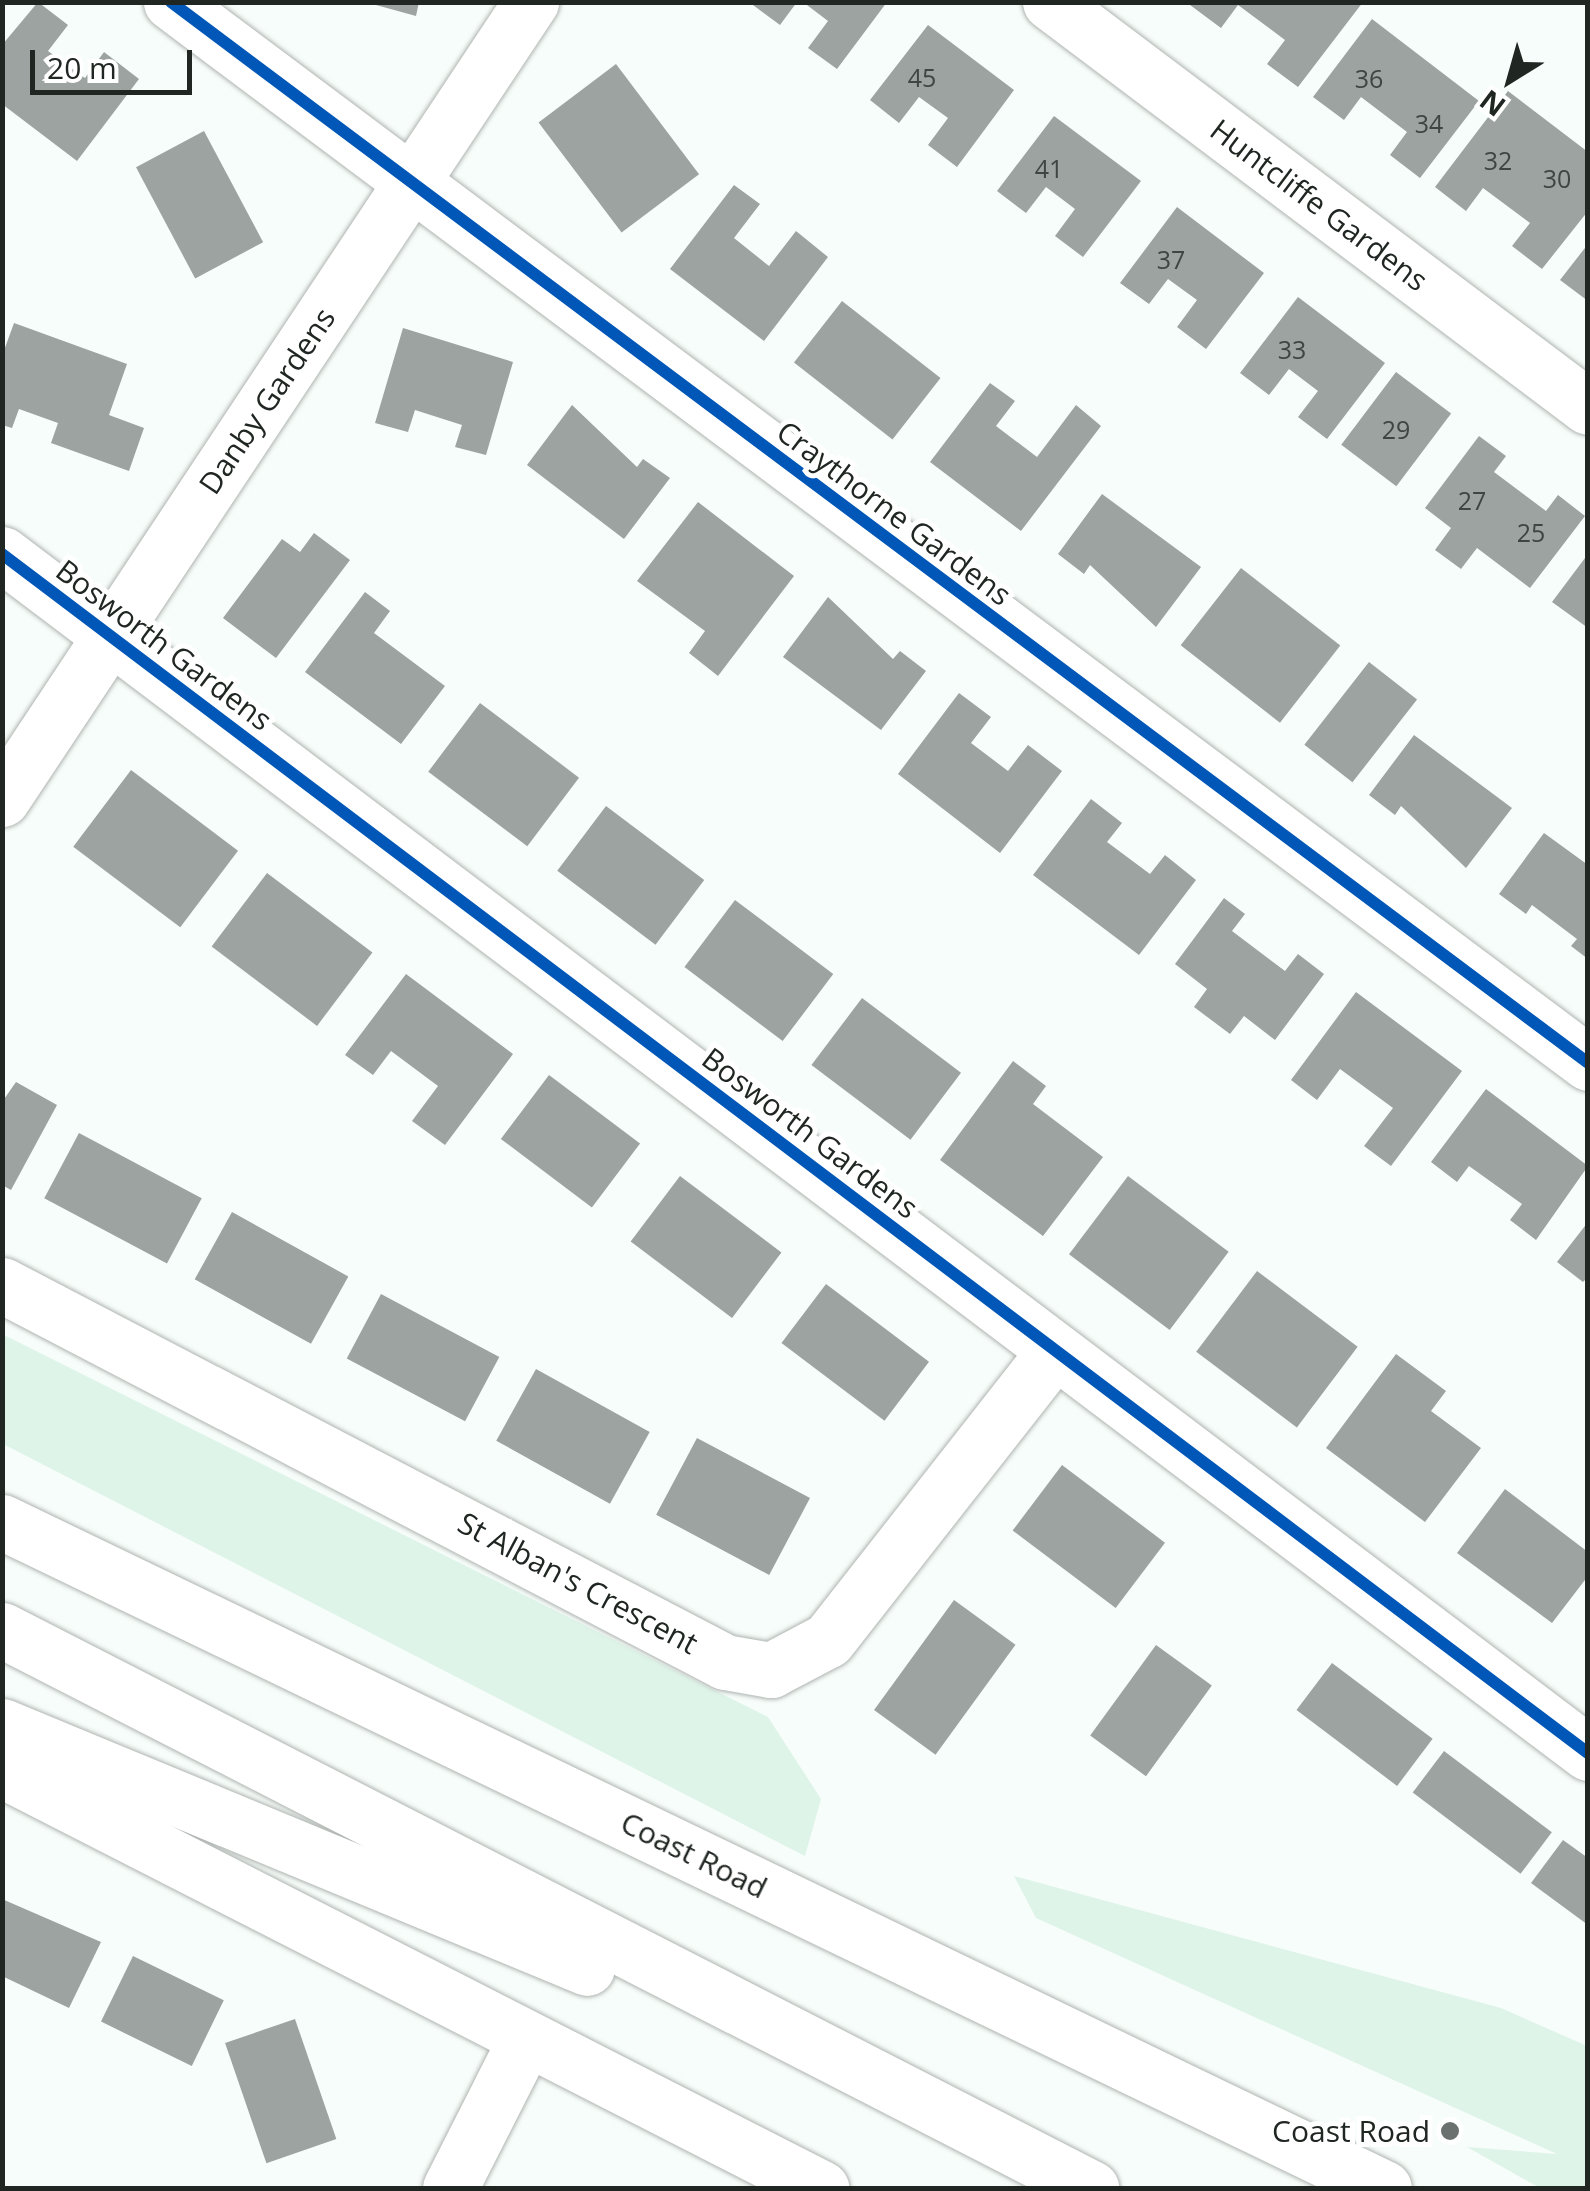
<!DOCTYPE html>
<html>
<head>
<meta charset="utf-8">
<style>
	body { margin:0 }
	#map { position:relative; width:1590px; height:2191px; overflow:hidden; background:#f7fdfa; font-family:"Open Sans",sans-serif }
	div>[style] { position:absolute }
	.green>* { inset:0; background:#dff4e8 }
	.building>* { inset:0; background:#9da3a0; transform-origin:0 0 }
	.roads { filter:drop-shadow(0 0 2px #afb4b1) drop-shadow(0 0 2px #afb4b1) }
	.minor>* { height:55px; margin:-27.5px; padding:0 27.5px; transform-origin:27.5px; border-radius:27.5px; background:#fefffe }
	.highway>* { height:55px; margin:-27.5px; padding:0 27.5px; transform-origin:27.5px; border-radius:27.5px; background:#fefffe }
	.cycleway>* { height:12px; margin:-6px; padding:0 6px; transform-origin:6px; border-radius:6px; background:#0057b8 }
	.dots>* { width:28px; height:28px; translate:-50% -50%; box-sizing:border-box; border:5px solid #fff; border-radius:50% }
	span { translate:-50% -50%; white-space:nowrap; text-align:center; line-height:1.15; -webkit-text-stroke:10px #fff; paint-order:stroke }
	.number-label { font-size:25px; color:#3f4542 }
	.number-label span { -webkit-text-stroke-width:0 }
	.street-label { font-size:30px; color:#202622 }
	.poi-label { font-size:30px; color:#202622 }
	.right { translate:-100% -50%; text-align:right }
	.frame { position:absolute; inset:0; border:5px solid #202622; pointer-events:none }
	.north { position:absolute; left:1460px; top:30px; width:100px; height:100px; -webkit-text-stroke:8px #fff; paint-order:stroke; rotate:217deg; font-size:28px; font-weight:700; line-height:40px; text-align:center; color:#202622 }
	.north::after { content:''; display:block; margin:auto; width:35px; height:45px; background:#202622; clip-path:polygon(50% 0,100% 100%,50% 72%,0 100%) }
	.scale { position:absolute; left:30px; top:50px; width:162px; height:45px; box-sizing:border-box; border:5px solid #202622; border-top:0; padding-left:12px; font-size:30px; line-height:35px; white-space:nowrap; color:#202622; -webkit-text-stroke:8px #fff; paint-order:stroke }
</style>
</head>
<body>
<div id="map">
	<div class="green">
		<i style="clip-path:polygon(2px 1334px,768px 1717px,821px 1799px,805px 1856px,3px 1444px)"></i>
		<i style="clip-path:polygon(1014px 1876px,1501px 2008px,1587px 2046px,1587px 2188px,1540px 2188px,1467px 2147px,1557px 2154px,1036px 1918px)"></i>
	</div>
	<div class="building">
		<i style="clip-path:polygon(38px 2px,68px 25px,48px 51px,85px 78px,104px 52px,139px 79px,77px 161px,2px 104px,2px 45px)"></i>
		<i style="clip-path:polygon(365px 2px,419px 2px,416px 16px)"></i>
		<i style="clip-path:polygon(749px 2px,797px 2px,780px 25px)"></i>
		<i style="clip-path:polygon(803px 2px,887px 2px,837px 69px,808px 48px,828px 21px)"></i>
		<i style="clip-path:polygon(1241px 2px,1363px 2px,1298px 87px,1267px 64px,1285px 40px,1238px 5px,1221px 28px,1190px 5px)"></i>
		<i style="clip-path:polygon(1372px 19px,1479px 101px,1420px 178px,1390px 155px,1407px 132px,1361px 97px,1344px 120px,1313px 97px)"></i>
		<i style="clip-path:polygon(928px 25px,1014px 90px,957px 167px,928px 145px,948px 118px,919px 97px,899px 123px,870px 100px)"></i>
		<i style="left:616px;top:64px;width:138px;height:97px;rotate:53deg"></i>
		<i style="clip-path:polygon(1508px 91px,1588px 152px,1588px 211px,1542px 269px,1512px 246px,1530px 223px,1483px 188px,1466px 211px,1435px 187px)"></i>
		<i style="clip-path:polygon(1054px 116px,1141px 181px,1083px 257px,1055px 236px,1075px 209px,1046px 187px,1026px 213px,997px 191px)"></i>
		<i style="left:204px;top:131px;width:126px;height:77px;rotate:62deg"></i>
		<i style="clip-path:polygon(734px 185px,760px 204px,734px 238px,769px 266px,796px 231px,828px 257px,764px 341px,670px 269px)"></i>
		<i style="clip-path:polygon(1177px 207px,1264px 273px,1206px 349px,1177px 327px,1197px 300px,1168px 279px,1149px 304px,1120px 283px)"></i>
		<i style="clip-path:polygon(1588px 244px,1588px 301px,1560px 280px)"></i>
		<i style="clip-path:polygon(1298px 297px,1385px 363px,1327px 439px,1298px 417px,1318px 391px,1289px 369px,1269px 395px,1240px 373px)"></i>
		<i style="left:842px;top:301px;width:125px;height:78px;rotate:38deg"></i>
		<i style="clip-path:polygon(14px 323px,127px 364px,109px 415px,144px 428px,129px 471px,51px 443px,58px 423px,19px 409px,12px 428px,2px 425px,2px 356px)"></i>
		<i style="clip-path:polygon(403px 328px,513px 362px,486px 455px,455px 447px,462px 425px,415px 410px,408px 432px,375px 423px)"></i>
		<i style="left:1396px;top:372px;width:69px;height:91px;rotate:37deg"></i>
		<i style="clip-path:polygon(990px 383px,1015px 401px,996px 426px,1037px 457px,1076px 405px,1101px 426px,1021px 531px,930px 462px)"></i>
		<i style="clip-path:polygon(572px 405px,637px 467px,643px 459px,670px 478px,624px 539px,527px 465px)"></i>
		<i style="clip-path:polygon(1479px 436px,1506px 456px,1494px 472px,1546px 511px,1558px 495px,1585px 516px,1530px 588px,1477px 548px,1461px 569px,1435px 550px,1451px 528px,1425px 508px)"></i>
		<i style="clip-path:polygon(1102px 494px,1201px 567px,1156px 627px,1090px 565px,1084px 574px,1058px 554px)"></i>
		<i style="clip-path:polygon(698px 502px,794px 576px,718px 676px,689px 653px,705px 631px,637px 581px)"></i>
		<i style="clip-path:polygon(314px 533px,350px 560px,276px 658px,223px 618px,282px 539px,300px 552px)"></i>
		<i style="clip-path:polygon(1588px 554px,1588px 628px,1552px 602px)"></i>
		<i style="left:1241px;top:568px;width:126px;height:98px;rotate:38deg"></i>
		<i style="clip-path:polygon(365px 592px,390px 611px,374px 633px,445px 686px,401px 744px,305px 672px)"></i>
		<i style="clip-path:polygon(828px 597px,893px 659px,900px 651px,926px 671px,881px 730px,783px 657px)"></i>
		<i style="left:1369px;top:662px;width:61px;height:105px;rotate:38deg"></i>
		<i style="clip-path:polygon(959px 693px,991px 717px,971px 743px,1008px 771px,1028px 745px,1062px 771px,1000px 853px,898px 774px)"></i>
		<i style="left:480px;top:703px;width:124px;height:86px;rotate:37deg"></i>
		<i style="clip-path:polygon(1414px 735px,1512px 808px,1466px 868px,1401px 806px,1395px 815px,1369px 795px)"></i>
		<i style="left:131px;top:770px;width:134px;height:96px;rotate:37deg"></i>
		<i style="clip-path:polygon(1091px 799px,1122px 823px,1107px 842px,1150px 874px,1165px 855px,1196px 880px,1139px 955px,1033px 875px)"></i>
		<i style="left:606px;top:806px;width:123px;height:81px;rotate:37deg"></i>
		<i style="clip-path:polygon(1544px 833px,1588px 865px,1588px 959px,1571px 946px,1577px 939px,1532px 905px,1526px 914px,1499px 894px)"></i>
		<i style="left:267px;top:873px;width:132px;height:92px;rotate:37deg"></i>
		<i style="clip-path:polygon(1224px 898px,1245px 914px,1232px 931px,1285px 971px,1298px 954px,1324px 974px,1275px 1040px,1244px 1016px,1230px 1034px,1194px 1007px,1207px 989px,1175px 964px)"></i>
		<i style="left:735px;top:900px;width:123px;height:84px;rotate:37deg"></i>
		<i style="clip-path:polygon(406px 974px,513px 1054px,445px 1145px,412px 1121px,438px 1086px,391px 1051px,373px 1075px,345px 1055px)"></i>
		<i style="clip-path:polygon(1356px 992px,1462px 1071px,1391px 1166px,1364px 1146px,1393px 1108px,1340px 1069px,1317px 1100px,1291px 1080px)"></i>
		<i style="left:862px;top:998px;width:124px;height:84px;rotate:37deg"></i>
		<i style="clip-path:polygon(1013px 1061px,1046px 1086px,1033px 1104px,1103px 1157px,1043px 1236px,940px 1160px)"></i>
		<i style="left:549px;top:1075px;width:114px;height:80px;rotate:37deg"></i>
		<i style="clip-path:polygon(16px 1082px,57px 1105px,11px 1190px,2px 1185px,2px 1102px)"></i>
		<i style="clip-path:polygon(1486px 1089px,1588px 1166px,1536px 1240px,1510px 1220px,1522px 1204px,1469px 1166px,1457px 1182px,1431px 1162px)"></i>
		<i style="left:79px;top:1133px;width:139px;height:74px;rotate:28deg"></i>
		<i style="left:680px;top:1176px;width:127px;height:82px;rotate:37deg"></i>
		<i style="left:1128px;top:1176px;width:126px;height:98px;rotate:37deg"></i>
		<i style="left:232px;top:1212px;width:133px;height:77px;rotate:29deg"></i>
		<i style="clip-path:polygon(1588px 1222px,1588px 1277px,1583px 1282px,1557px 1262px)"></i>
		<i style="left:1257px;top:1271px;width:126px;height:101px;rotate:37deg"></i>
		<i style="left:826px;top:1284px;width:129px;height:74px;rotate:37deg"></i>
		<i style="left:381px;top:1294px;width:134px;height:73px;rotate:28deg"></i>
		<i style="clip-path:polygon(1396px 1354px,1446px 1391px,1431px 1411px,1481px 1448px,1425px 1522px,1326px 1448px)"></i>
		<i style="left:536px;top:1369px;width:130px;height:82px;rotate:29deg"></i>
		<i style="left:697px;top:1438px;width:128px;height:87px;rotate:28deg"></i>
		<i style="left:1062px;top:1465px;width:129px;height:82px;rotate:37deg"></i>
		<i style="clip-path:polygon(1505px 1489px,1588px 1552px,1588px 1576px,1552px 1623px,1457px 1553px)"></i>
		<i style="left:954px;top:1600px;width:76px;height:136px;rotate:36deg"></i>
		<i style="left:1156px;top:1645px;width:69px;height:112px;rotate:36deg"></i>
		<i style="left:1332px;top:1663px;width:126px;height:59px;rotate:37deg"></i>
		<i style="left:1444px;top:1751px;width:135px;height:52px;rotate:37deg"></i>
		<i style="clip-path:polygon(1563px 1840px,1588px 1858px,1588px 1925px,1531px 1883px)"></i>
		<i style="clip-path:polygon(2px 1899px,101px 1942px,69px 2008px,2px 1976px)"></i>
		<i style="left:133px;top:1956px;width:101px;height:73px;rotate:26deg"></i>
		<i style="left:295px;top:2019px;width:127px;height:74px;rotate:71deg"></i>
	</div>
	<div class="roads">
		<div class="minor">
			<i style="left:171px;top:2px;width:1770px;rotate:36.82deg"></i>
			<i style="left:1050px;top:2px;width:673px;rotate:36.97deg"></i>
			<i style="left:2px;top:554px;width:1988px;rotate:37.09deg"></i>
			<i style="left:2px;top:799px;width:957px;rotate:-56.43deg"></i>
			<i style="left:2px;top:1285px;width:815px;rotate:27.54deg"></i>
			<i style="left:725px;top:1662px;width:47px;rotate:9.9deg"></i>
			<i style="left:771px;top:1670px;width:64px;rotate:-27.8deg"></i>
			<i style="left:828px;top:1640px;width:367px;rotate:-51.9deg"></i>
			<i style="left:2px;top:1770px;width:920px;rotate:27.04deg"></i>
			<i style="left:450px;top:2188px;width:166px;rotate:-63.1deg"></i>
		</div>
		<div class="highway">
			<i style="left:2px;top:1522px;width:1534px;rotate:25.73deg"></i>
			<i style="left:2px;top:1630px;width:1224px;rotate:27.13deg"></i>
			<i style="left:2px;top:1726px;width:633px;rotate:22.47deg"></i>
		</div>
	</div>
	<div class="cycleway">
		<i style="left:171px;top:2px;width:1770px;rotate:36.82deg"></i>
		<i style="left:2px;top:554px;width:1988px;rotate:37.09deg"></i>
	</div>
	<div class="dots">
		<i style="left:1450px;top:2131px;background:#6b716e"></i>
	</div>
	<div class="number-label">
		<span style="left:922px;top:77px">45</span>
		<span style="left:1369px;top:78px">36</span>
		<span style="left:1429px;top:123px">34</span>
		<span style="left:1498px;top:160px">32</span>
		<span style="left:1049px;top:168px">41</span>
		<span style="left:1557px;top:178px">30</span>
		<span style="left:1171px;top:259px">37</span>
		<span style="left:1292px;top:349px">33</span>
		<span style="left:1396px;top:429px">29</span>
		<span style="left:1472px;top:500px">27</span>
		<span style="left:1531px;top:532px">25</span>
	</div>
	<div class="street-label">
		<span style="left:1319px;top:205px;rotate:37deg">Huntcliffe Gardens</span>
		<span style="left:267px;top:401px;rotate:-56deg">Danby Gardens</span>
		<span style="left:894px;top:513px;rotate:37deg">Craythorne Gardens</span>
		<span style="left:164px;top:645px;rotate:37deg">Bosworth Gardens</span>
		<span style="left:810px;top:1133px;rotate:37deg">Bosworth Gardens</span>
		<span style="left:578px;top:1583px;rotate:28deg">St Alban's Crescent</span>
		<span style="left:694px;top:1855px;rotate:26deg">Coast Road</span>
	</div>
	<div class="poi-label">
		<span class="right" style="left:1430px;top:2131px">Coast Road</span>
	</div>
	<div class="frame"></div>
	<div class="north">N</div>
	<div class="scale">20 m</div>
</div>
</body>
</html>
